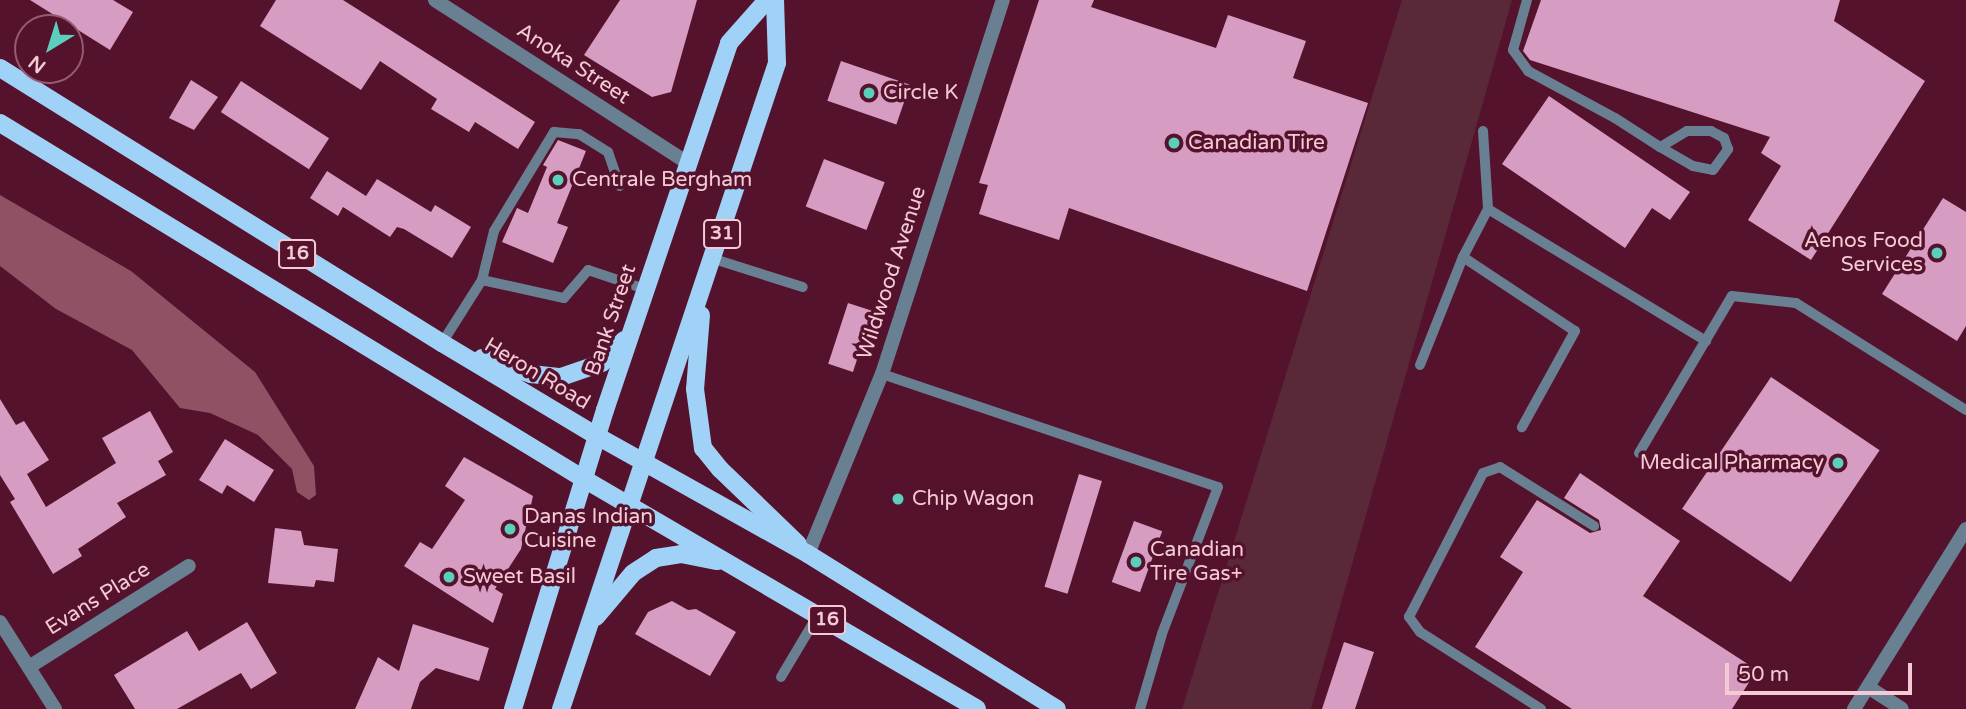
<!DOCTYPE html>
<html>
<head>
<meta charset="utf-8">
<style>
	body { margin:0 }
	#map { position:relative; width:1966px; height:709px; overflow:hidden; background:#55122c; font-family:"Varela Round",sans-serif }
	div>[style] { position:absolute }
	.green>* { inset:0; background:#592939 }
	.forest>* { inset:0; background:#8f5163 }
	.building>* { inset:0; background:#d79cc1; transform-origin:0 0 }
	.service>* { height:10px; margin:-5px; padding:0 5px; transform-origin:5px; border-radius:5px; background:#698092 }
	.minor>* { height:14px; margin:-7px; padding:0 7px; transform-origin:7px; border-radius:7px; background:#698092 }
	.primary>* { height:18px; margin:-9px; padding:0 9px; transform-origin:9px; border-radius:9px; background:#a0d1f6 }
	.dots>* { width:19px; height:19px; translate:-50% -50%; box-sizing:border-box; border:4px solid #55122c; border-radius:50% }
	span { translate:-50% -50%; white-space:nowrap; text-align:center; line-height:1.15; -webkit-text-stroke:7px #55122c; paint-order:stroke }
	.shield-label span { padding:2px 5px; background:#55122c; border:2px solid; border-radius:5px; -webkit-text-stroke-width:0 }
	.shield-label { font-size:19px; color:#f4cad5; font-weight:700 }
	.street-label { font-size:21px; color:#f4cad5 }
	.poi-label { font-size:21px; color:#f4cad5 }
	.left { translate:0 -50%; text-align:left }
	.right { translate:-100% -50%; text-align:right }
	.north { position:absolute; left:14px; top:14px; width:70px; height:70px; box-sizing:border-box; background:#55122c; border:2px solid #955c70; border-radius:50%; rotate:218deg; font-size:19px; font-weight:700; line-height:28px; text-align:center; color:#f4cad5 }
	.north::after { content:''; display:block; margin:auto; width:24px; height:32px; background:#5bcebc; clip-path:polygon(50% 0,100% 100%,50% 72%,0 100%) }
	.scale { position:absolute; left:1725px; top:663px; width:187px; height:32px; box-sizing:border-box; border:4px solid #f4cad5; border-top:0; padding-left:9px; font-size:21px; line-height:24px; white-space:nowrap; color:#f4cad5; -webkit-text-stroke:5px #55122c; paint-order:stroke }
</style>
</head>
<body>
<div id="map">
	<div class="green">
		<i style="clip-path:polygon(1402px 0,1512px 0,1311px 709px,1182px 709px)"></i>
	</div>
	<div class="forest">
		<i style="clip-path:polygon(0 195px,131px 271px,255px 372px,314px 466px,316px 495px,309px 500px,297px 492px,292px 469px,258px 435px,210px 413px,180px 408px,132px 350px,56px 309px,0 266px)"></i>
	</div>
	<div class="building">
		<i style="clip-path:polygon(30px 0,113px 0,133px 12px,110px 50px)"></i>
		<i style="clip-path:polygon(276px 0,343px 0,535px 122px,518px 149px,475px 122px,469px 132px,431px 109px,437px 99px,380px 61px,361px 90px,260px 26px)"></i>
		<i style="clip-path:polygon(620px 0,697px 0,671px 92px,652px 97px,584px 55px)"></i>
		<i style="clip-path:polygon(1039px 0,1094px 0,1091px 7px,1216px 48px,1228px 15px,1306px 41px,1293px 78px,1368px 103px,1307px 291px,1069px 208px,1059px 240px,979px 214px,988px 185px,979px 183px)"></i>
		<i style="clip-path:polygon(1541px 0,1840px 0,1834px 21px,1925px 81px,1811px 260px,1748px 220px,1781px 166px,1761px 153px,1770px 137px,1530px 60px,1523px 51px)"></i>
		<i style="left:841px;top:61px;width:73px;height:42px;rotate:19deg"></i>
		<i style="clip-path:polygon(191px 80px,218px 97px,194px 130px,169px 118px)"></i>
		<i style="left:241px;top:81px;width:105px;height:37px;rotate:33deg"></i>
		<i style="clip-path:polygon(1549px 96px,1690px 192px,1670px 220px,1652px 208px,1625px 248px,1502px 164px)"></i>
		<i style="clip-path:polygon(558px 140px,586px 151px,557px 223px,568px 227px,553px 263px,502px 242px,517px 208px,528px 213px,547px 167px,543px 165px)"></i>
		<i style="left:824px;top:159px;width:65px;height:51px;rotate:21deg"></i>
		<i style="clip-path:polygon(327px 171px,366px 196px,377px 179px,431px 212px,435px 205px,471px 227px,452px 258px,404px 229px,397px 227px,390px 237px,343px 207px,338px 216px,310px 198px)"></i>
		<i style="clip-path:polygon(1943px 198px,1966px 212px,1966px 326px,1957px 341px,1882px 294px)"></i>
		<i style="left:848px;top:303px;width:26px;height:64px;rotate:18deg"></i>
		<i style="left:1771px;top:377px;width:131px;height:159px;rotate:34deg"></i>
		<i style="clip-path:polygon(0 399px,16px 425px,24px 421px,49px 460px,27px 474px,46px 507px,116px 463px,102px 438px,150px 411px,173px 452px,158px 461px,166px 475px,117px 503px,126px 517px,78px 549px,82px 556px,53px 574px,10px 502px,15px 499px,0 475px)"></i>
		<i style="clip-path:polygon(225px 439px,274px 470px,254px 502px,227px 485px,222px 494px,199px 480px)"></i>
		<i style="clip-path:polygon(464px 457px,533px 496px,521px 549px,495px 589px,503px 594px,493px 623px,404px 566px,420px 542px,432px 549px,465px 500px,445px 486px)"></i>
		<i style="clip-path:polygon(1580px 473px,1680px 541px,1643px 596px,1757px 670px,1732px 709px,1572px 709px,1475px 647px,1523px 572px,1500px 557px,1537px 500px,1590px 533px,1601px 530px,1599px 520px,1564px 498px)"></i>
		<i style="left:1079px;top:474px;width:24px;height:118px;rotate:17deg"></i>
		<i style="left:1134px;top:521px;width:30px;height:65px;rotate:20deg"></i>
		<i style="clip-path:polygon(275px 528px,301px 531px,304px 545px,338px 549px,334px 582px,316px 580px,314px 587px,268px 583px)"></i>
		<i style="clip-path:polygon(672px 601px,688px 610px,696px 609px,736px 632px,710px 676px,635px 634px,648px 612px)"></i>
		<i style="clip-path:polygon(247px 622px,277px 673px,251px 689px,241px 673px,177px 709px,135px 709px,114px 675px,187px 631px,199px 651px)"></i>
		<i style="clip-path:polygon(413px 624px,489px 648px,479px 681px,436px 668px,420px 682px,411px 709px,355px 709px,378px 657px,399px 671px)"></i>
		<i style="clip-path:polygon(1344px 642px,1374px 652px,1355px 709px,1322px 709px)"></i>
	</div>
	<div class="service">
		<i style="left:1527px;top:0;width:52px;rotate:105.6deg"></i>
		<i style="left:1513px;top:50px;width:26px;rotate:54deg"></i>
		<i style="left:1528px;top:71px;width:99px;rotate:28.4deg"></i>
		<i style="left:1615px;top:118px;width:54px;rotate:32.8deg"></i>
		<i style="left:1660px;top:147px;width:38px;rotate:30deg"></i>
		<i style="left:1693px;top:166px;width:20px;rotate:11deg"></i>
		<i style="left:1713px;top:170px;width:26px;rotate:-54deg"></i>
		<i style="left:1728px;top:149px;width:12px;rotate:-110deg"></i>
		<i style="left:1724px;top:138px;width:15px;rotate:-152deg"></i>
		<i style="left:1711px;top:131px;width:24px;rotate:180deg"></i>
		<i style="left:1687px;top:131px;width:31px;rotate:149deg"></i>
		<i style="left:1483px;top:131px;width:78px;rotate:86.3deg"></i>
		<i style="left:1488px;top:209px;width:255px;rotate:31.2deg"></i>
		<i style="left:1488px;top:209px;width:54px;rotate:117.5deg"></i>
		<i style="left:1463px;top:257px;width:134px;rotate:33.5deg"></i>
		<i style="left:1575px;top:331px;width:110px;rotate:118.9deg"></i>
		<i style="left:714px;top:259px;width:93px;rotate:17.5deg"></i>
		<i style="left:482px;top:280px;width:50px;rotate:-76.2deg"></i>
		<i style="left:494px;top:231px;width:116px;rotate:-58.8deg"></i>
		<i style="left:554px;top:132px;width:25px;rotate:5deg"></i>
		<i style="left:579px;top:134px;width:34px;rotate:32deg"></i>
		<i style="left:608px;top:152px;width:36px;rotate:71deg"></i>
		<i style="left:442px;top:343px;width:75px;rotate:-57.6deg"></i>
		<i style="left:482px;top:280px;width:84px;rotate:12.4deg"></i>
		<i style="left:564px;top:298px;width:37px;rotate:-49deg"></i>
		<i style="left:588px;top:270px;width:60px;rotate:18.4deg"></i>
		<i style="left:1420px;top:365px;width:116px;rotate:-68.3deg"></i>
		<i style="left:882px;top:374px;width:354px;rotate:18.6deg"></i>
		<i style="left:1218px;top:487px;width:157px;rotate:110.9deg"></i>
		<i style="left:1162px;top:634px;width:78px;rotate:106.3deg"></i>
		<i style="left:1639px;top:453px;width:182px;rotate:-59.4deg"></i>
		<i style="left:1732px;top:296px;width:64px;rotate:6.2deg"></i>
		<i style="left:1796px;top:303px;width:201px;rotate:32.2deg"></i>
		<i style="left:781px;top:677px;width:72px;rotate:-59.2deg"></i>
		<i style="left:1541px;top:709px;width:143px;rotate:-147.5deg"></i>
		<i style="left:1420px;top:632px;width:19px;rotate:-126deg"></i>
		<i style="left:1409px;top:617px;width:162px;rotate:-62.8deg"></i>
		<i style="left:1483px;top:473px;width:18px;rotate:-19deg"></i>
		<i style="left:1500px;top:467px;width:111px;rotate:32.1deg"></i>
	</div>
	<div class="minor">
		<i style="left:435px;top:0;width:301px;rotate:32.8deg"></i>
		<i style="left:808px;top:554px;width:195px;rotate:-67.7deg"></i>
		<i style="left:882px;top:374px;width:393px;rotate:-72.1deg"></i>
		<i style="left:0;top:622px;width:103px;rotate:57.7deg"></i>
		<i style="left:29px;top:667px;width:189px;rotate:-32.3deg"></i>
		<i style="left:1868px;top:687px;width:40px;rotate:32.9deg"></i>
		<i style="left:1854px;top:709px;width:212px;rotate:-58.1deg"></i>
	</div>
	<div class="primary">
		<i style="left:0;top:68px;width:521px;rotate:31.89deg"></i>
		<i style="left:442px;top:343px;width:181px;rotate:31deg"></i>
		<i style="left:597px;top:436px;width:242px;rotate:29.2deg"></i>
		<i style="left:808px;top:554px;width:293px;rotate:31.9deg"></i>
		<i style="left:0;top:123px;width:684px;rotate:31.37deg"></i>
		<i style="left:584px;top:479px;width:455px;rotate:30.3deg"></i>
		<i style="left:701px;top:315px;width:74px;rotate:94.6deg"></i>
		<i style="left:695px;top:389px;width:60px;rotate:82.3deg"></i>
		<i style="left:703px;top:448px;width:27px;rotate:51deg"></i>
		<i style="left:720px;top:469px;width:108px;rotate:43.9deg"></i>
		<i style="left:482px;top:358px;width:52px;rotate:18.1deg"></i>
		<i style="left:531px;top:374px;width:30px;rotate:6deg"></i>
		<i style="left:561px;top:377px;width:43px;rotate:-18.9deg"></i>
		<i style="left:602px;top:363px;width:32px;rotate:-46deg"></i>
		<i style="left:596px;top:617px;width:57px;rotate:-49.9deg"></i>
		<i style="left:633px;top:573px;width:27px;rotate:-33deg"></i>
		<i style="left:656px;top:558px;width:25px;rotate:-9deg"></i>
		<i style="left:681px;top:554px;width:37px;rotate:11deg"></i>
		<i style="left:513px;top:709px;width:313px;rotate:-72.9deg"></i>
		<i style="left:605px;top:410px;width:387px;rotate:-71.3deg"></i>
		<i style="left:729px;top:43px;width:57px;rotate:-48.5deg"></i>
		<i style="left:561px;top:709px;width:681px;rotate:-71.51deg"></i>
		<i style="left:777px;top:63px;width:63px;rotate:-91.8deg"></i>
	</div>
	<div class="dots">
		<i style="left:869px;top:93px;background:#5bcebc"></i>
		<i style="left:1174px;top:143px;background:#5bcebc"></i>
		<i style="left:558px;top:180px;background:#5bcebc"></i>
		<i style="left:1937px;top:253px;background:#5bcebc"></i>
		<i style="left:1838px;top:463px;background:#5bcebc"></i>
		<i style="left:898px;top:499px;background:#5bcebc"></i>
		<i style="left:510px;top:529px;background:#5bcebc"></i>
		<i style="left:1136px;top:562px;background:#5bcebc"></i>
		<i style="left:449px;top:577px;background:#5bcebc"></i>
	</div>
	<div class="shield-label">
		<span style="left:722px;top:234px">31</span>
		<span style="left:297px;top:254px">16</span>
		<span style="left:827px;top:620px">16</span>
	</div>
	<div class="street-label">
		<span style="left:573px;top:64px;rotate:33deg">Anoka Street</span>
		<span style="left:892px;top:273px;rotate:-72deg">Wildwood Avenue</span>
		<span style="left:611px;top:320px;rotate:-71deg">Bank Street</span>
		<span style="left:537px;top:374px;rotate:31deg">Heron Road</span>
		<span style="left:98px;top:599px;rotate:-32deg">Evans Place</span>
	</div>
	<div class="poi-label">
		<span class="left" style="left:883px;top:93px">Circle K</span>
		<span class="left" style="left:1188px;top:143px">Canadian Tire</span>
		<span class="left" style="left:572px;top:180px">Centrale Bergham</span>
		<span class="right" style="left:1923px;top:253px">Aenos Food<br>Services</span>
		<span class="right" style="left:1824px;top:463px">Medical Pharmacy</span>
		<span class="left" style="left:912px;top:499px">Chip Wagon</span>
		<span class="left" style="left:524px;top:529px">Danas Indian<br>Cuisine</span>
		<span class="left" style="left:1150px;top:562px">Canadian<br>Tire Gas+</span>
		<span class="left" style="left:463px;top:577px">Sweet Basil</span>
	</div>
	<div class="north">N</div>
	<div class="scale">50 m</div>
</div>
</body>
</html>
